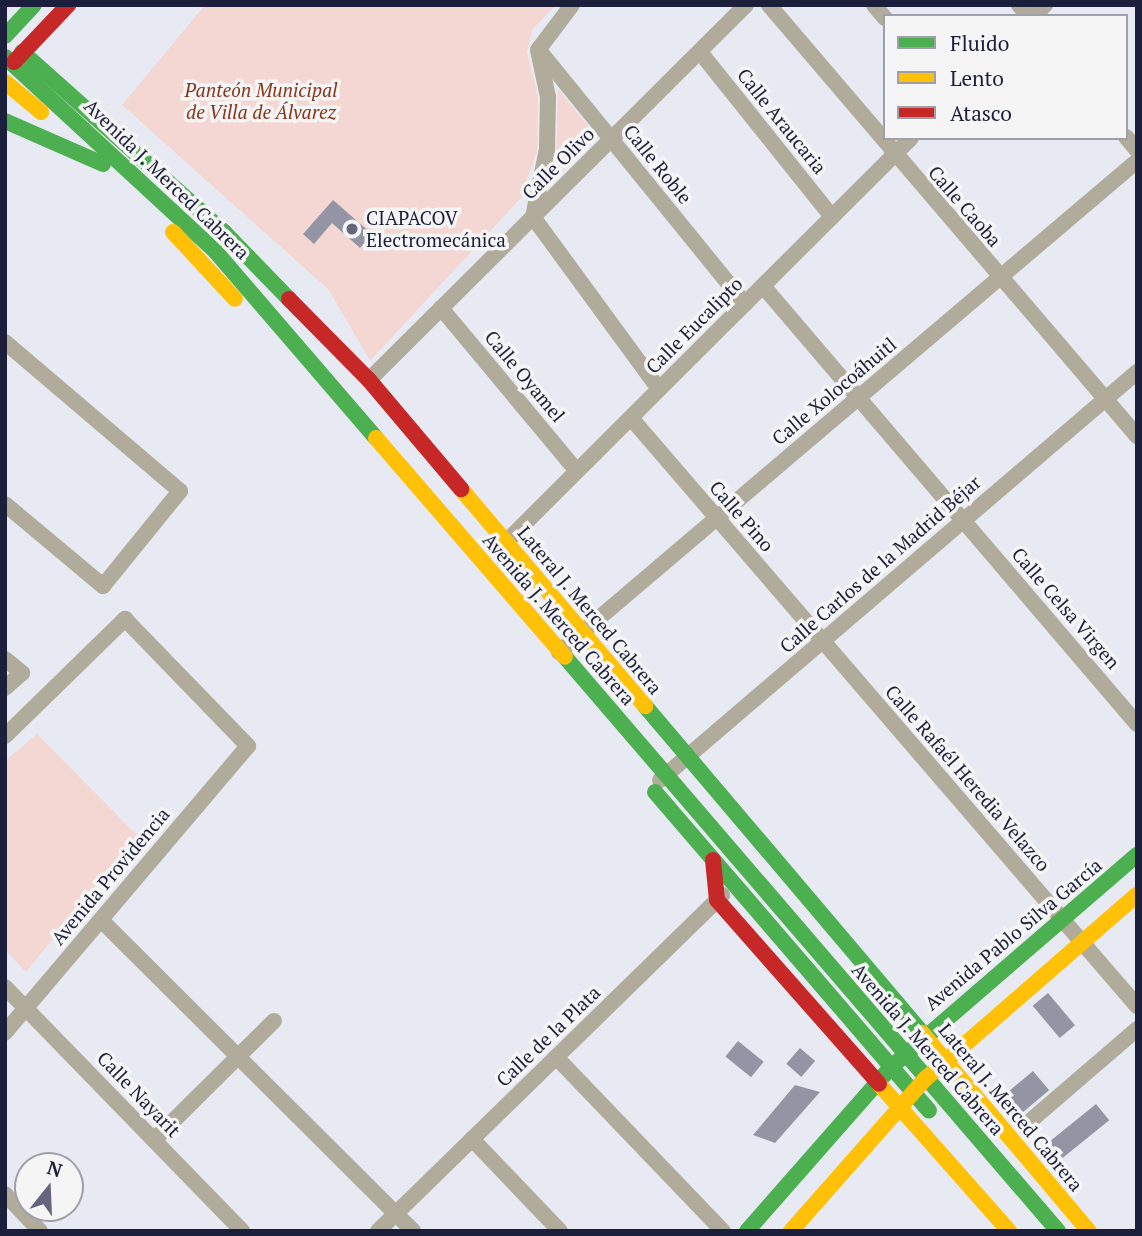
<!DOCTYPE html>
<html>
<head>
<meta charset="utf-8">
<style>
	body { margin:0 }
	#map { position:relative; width:1142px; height:1236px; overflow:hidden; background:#e8eaf3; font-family:"PT Serif",serif }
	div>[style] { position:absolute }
	.green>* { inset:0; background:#f4d7d3 }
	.building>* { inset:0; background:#9395a5; transform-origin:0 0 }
	.street>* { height:16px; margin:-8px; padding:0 8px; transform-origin:8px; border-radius:8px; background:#b0ab9a }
	.fast>* { height:16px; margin:-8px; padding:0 8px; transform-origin:8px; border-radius:8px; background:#4caf50 }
	.slow>* { height:16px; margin:-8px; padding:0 8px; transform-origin:8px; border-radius:8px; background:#ffc107 }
	.jam>* { height:16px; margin:-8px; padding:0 8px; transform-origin:8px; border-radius:8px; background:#c62828 }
	.dots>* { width:19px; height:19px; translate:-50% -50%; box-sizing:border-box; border:4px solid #f5f5f5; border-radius:50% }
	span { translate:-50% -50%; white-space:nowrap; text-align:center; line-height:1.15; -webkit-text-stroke:7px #f5f5f5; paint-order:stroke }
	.park-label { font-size:19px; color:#88351d; font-style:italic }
	.street-label { font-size:19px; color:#1b1f3c }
	.poi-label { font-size:19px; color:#1b1f3c }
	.left { translate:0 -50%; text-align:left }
	.frame { position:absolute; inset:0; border:7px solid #1b1f3c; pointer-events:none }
	.legend { position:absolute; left:883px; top:14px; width:245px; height:126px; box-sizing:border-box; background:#f5f5f5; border:2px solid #9e9fab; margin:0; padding:9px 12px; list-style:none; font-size:21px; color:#1b1f3c }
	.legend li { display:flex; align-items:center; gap:14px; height:35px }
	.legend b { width:35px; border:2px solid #9e9fab }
	.north { position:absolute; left:14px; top:1152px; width:70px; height:70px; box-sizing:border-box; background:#f5f5f5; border:2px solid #9e9fab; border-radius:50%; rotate:18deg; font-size:19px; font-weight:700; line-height:28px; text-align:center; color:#1b1f3c }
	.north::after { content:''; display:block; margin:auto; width:24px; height:32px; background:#63667c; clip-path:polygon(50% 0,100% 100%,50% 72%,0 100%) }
</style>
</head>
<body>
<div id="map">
	<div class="green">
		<i style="clip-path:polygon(205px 5px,556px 5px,532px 30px,527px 52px,538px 98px,537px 151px,520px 199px,370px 361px,329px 290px,122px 105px)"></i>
		<i style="clip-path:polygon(558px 89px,592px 131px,556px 174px)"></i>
		<i style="clip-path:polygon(37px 734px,137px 835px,26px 972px,5px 950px,5px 761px)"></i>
	</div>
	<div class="building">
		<i style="clip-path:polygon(333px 200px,372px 234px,360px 248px,332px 223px,314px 244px,303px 234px)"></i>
		<i style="left:1048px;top:993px;width:42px;height:20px;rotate:50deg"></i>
		<i style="left:738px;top:1041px;width:33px;height:20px;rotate:39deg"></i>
		<i style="left:800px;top:1048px;width:20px;height:21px;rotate:41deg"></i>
		<i style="left:1033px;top:1071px;width:25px;height:39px;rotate:50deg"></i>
		<i style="clip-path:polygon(795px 1085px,820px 1092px,775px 1143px,753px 1135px)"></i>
		<i style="left:1096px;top:1104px;width:21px;height:60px;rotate:51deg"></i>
	</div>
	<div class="street">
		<i style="left:572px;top:5px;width:56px;rotate:127.1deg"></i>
		<i style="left:538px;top:50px;width:48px;rotate:78deg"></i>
		<i style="left:548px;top:97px;width:52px;rotate:91.1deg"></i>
		<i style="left:547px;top:149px;width:69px;rotate:101.6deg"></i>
		<i style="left:533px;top:217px;width:213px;rotate:53.8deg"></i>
		<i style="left:769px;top:5px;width:567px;rotate:49.51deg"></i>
		<i style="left:874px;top:5px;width:17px;rotate:50deg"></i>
		<i style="left:1019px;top:5px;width:14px;rotate:51deg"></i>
		<i style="left:1034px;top:16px;width:16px;rotate:-45deg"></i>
		<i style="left:700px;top:52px;width:211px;rotate:51.3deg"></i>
		<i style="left:542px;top:54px;width:322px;rotate:50.9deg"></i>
		<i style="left:1126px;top:137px;width:17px;rotate:50deg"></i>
		<i style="left:763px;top:286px;width:576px;rotate:49.51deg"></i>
		<i style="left:441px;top:308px;width:212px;rotate:50.2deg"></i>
		<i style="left:5px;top:342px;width:230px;rotate:40.4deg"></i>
		<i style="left:180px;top:491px;width:122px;rotate:129deg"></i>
		<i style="left:103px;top:586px;width:128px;rotate:-140.1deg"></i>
		<i style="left:369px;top:380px;width:532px;rotate:-44.85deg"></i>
		<i style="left:631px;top:418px;width:776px;rotate:49.29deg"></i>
		<i style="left:506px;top:542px;width:572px;rotate:-44.93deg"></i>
		<i style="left:559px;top:652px;width:758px;rotate:-40.35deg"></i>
		<i style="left:5px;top:659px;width:22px;rotate:39deg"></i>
		<i style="left:22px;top:673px;width:23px;rotate:139deg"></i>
		<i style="left:5px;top:736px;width:168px;rotate:-44.3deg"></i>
		<i style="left:125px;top:619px;width:177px;rotate:45.9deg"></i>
		<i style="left:248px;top:746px;width:376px;rotate:130.3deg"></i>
		<i style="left:660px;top:780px;width:628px;rotate:-40.54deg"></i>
		<i style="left:101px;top:920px;width:441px;rotate:44.9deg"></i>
		<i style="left:5px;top:987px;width:340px;rotate:45.8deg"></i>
		<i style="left:556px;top:1057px;width:241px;rotate:46.2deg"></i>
		<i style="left:1029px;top:1122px;width:143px;rotate:-40.7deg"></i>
		<i style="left:472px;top:1139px;width:127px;rotate:46.3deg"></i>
		<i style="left:154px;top:1140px;width:169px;rotate:-44.8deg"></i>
		<i style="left:5px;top:1194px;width:51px;rotate:46.6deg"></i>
		<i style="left:378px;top:1231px;width:481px;rotate:-44.3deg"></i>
	</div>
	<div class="fast">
		<i style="left:5px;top:36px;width:42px;rotate:-46.9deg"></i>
		<i style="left:22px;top:52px;width:271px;rotate:41.7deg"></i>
		<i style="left:224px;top:232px;width:93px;rotate:45.9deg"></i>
		<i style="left:5px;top:57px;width:287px;rotate:42.7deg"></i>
		<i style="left:216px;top:252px;width:245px;rotate:49.3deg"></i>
		<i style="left:5px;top:121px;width:107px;rotate:23.7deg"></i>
		<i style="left:565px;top:657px;width:757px;rotate:49.34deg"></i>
		<i style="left:645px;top:706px;width:429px;rotate:49.7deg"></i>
		<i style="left:655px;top:792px;width:420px;rotate:49.3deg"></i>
		<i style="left:747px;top:1231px;width:217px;rotate:-48.7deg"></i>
		<i style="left:890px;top:1068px;width:326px;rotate:-40.8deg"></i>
	</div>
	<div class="slow">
		<i style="left:5px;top:82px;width:47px;rotate:39.8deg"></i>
		<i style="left:173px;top:232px;width:91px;rotate:47.2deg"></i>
		<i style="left:376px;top:438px;width:289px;rotate:49.2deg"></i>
		<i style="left:461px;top:489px;width:285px;rotate:49.7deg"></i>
		<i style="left:922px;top:1033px;width:259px;rotate:49.9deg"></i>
		<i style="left:879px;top:1084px;width:196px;rotate:48.5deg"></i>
		<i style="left:791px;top:1231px;width:203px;rotate:-48.6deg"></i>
		<i style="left:925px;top:1079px;width:281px;rotate:-41deg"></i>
	</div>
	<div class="jam">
		<i style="left:14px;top:62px;width:79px;rotate:-46.5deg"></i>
		<i style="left:289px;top:299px;width:114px;rotate:45.4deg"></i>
		<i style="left:369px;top:380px;width:143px;rotate:49.8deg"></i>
		<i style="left:713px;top:860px;width:40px;rotate:84.3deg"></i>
		<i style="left:717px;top:900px;width:245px;rotate:48.6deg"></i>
	</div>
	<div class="dots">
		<i style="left:352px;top:229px;background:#63667c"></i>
	</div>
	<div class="park-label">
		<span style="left:261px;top:101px">Panteón Municipal<br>de Villa de Álvarez</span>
	</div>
	<div class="street-label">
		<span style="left:782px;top:121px;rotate:51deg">Calle Araucaria</span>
		<span style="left:558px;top:163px;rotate:-45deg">Calle Olivo</span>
		<span style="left:658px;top:164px;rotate:51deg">Calle Roble</span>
		<span style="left:167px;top:179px;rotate:44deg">Avenida J. Merced Cabrera</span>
		<span style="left:965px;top:206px;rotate:49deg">Calle Caoba</span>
		<span style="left:694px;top:325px;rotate:-45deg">Calle Eucalipto</span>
		<span style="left:525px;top:376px;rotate:50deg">Calle Oyamel</span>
		<span style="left:834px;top:391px;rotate:-40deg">Calle Xolocoáhuitl</span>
		<span style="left:742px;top:516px;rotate:49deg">Calle Pino</span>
		<span style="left:880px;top:564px;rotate:-41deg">Calle Carlos de la Madrid Béjar</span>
		<span style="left:1066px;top:608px;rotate:49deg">Calle Celsa Virgen</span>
		<span style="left:590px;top:610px;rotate:50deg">Lateral J. Merced Cabrera</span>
		<span style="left:559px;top:619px;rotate:49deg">Avenida J. Merced Cabrera</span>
		<span style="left:968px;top:778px;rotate:49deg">Calle Rafaél Heredia Velazco</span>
		<span style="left:110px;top:876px;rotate:-50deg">Avenida Providencia</span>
		<span style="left:1013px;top:934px;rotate:-40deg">Avenida Pablo Silva García</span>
		<span style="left:548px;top:1036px;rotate:-44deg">Calle de la Plata</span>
		<span style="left:928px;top:1049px;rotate:49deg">Avenida J. Merced Cabrera</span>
		<span style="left:139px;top:1094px;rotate:46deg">Calle Nayarit</span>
		<span style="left:1011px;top:1107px;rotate:50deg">Lateral J. Merced Cabrera</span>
	</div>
	<div class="poi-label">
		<span class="left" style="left:366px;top:229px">CIAPACOV<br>Electromecánica</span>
	</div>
	<div class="frame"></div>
	<ul class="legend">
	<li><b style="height:9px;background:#4caf50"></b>Fluido</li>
	<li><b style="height:9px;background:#ffc107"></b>Lento</li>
	<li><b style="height:9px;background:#c62828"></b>Atasco</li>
	</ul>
	<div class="north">N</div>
</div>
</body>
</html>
